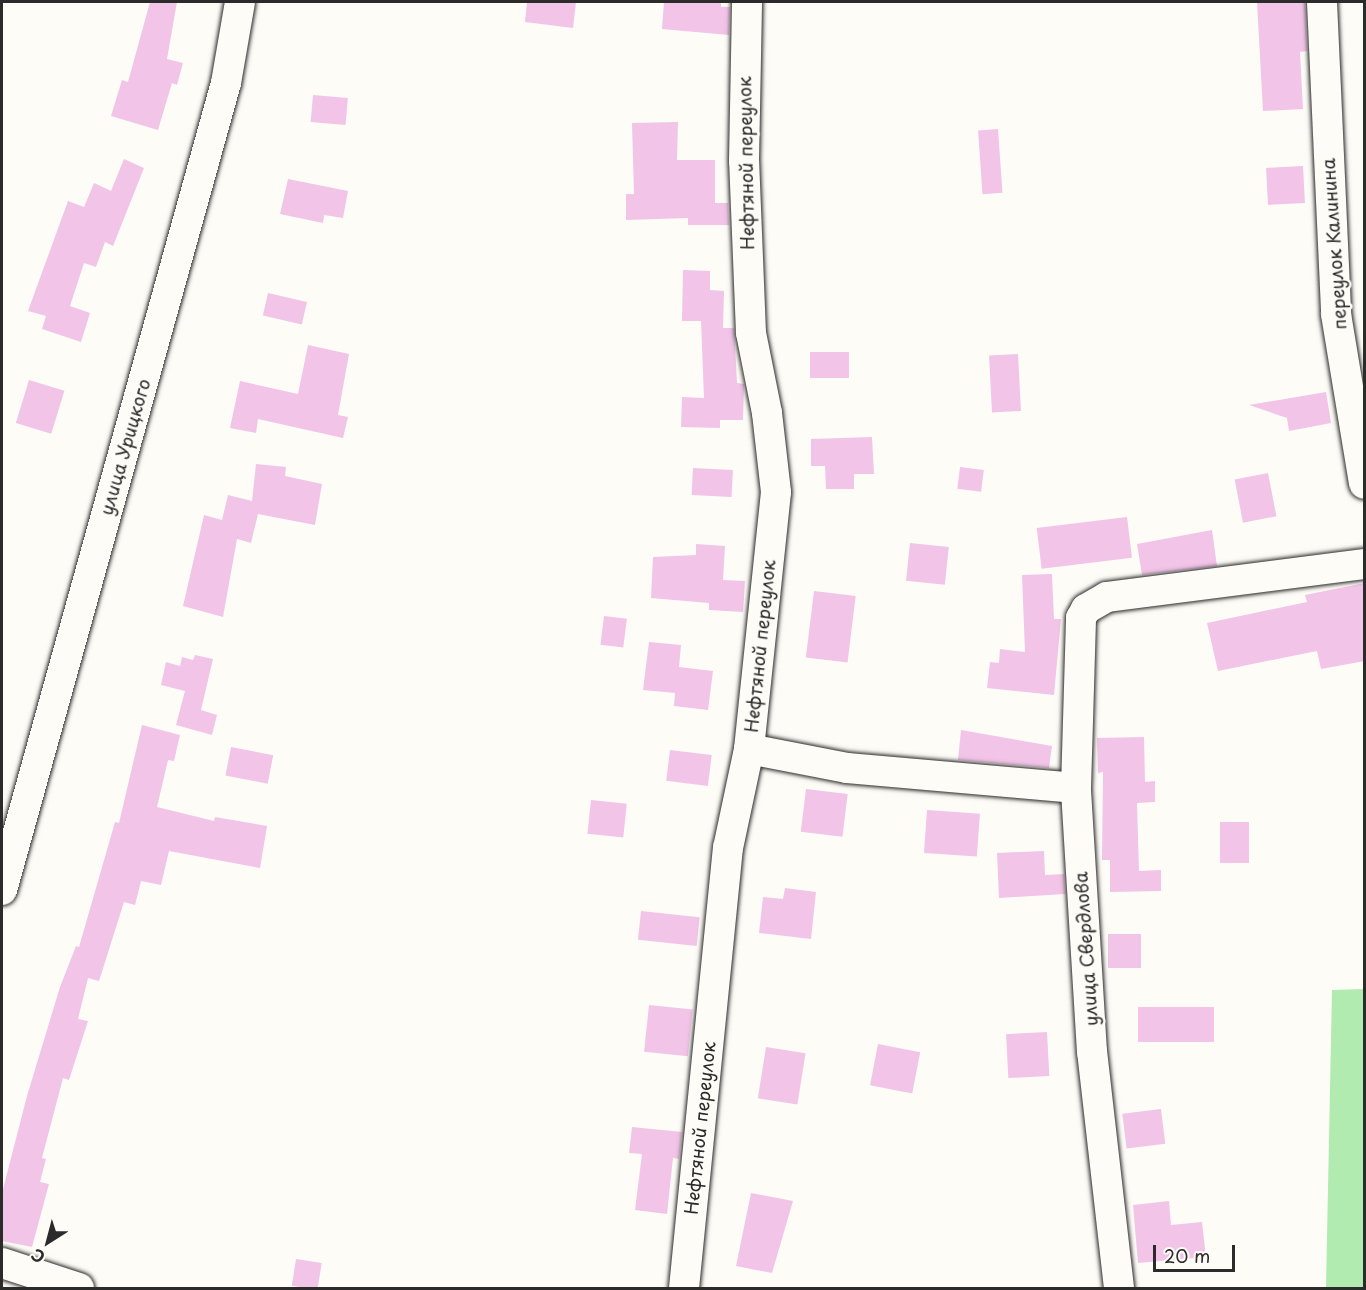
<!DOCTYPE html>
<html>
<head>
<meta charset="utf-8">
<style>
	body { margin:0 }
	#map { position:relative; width:1366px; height:1290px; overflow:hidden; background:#fdfcf7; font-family:"Playpen Sans",sans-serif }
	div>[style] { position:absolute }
	.green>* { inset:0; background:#b1ebb0 }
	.building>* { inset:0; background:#f2c4e8; transform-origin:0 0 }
	.roads { filter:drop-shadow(0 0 2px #2b2b2b) drop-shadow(0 0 2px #2b2b2b) }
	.street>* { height:30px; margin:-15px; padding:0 15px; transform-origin:15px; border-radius:15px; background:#fdfcf7 }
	span { translate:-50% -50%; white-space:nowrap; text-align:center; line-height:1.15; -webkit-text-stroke:5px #fdfcf7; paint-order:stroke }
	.street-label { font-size:18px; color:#2b2b2b }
	.frame { position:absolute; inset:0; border:3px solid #2b2b2b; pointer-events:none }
	.north { position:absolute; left:18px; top:1212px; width:60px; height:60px; -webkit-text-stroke:4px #fdfcf7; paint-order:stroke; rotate:216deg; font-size:16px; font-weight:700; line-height:24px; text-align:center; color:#2b2b2b }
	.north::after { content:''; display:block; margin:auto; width:21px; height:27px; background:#2b2b2b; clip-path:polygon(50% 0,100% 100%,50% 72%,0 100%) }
	.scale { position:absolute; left:1153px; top:1245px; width:82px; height:27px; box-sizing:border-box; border:3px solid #2b2b2b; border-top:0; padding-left:8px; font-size:18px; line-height:21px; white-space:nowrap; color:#2b2b2b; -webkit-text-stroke:4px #fdfcf7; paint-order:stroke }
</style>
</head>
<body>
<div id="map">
	<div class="green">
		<i style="clip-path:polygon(1364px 989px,1364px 1288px,1326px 1288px,1332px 990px)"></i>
	</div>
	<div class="building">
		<i style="clip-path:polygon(150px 2px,177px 2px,167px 59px,183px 63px,177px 85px,172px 83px,158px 130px,111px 116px,122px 80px,128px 82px)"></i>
		<i style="clip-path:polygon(527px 2px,576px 2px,573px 28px,525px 22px)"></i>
		<i style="clip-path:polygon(664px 2px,721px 2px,721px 7px,730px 7px,729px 35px,662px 29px)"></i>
		<i style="clip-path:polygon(1257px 2px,1305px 2px,1307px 51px,1300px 52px,1303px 109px,1263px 111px)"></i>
		<i style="left:313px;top:95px;width:35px;height:27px;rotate:5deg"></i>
		<i style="clip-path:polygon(678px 122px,677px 160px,715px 160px,715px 203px,728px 203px,729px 225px,688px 225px,688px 218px,626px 220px,626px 194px,634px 194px,632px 123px)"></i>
		<i style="left:998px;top:129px;width:64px;height:20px;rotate:86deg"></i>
		<i style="clip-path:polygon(124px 159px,144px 168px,113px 246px,105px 242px,96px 267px,84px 263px,70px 306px,90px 313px,81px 342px,42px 329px,46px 316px,28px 311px,68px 201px,84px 207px,94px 183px,111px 191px)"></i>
		<i style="left:1303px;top:166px;width:37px;height:37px;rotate:87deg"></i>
		<i style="clip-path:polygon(288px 179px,348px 191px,343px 218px,324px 215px,323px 223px,280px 214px)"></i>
		<i style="clip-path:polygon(683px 270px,710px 271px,710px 290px,724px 291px,723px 328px,734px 328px,737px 383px,744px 384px,743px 420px,720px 420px,720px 428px,681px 427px,682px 397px,704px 398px,701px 321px,682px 321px)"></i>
		<i style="left:268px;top:293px;width:40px;height:23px;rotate:13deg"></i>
		<i style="clip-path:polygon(308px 345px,349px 354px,338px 415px,348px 417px,343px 438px,258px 419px,256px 433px,230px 428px,240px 381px,298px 394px)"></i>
		<i style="left:810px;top:352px;width:39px;height:26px"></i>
		<i style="left:1018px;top:354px;width:57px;height:29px;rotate:87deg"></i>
		<i style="left:29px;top:380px;width:37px;height:45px;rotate:17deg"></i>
		<i style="clip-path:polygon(1326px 392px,1331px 423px,1289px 431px,1287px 418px,1249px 405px)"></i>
		<i style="clip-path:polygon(872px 437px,874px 474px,854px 474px,854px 489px,826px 489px,825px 466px,811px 466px,811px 439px)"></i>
		<i style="clip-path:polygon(256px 464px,286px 467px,285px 476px,322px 484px,315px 525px,258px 514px,251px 543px,237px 539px,223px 617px,183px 606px,204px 515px,222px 520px,228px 495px,252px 501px)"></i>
		<i style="left:960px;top:467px;width:24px;height:22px;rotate:7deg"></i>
		<i style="left:693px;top:468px;width:40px;height:27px;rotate:3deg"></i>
		<i style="left:1268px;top:473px;width:44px;height:34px;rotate:79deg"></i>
		<i style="left:1127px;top:517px;width:41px;height:91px;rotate:83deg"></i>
		<i style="clip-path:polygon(1212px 530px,1217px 566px,1142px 575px,1137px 544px)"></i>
		<i style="left:910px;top:543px;width:39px;height:38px;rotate:6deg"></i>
		<i style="clip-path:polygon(696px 544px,725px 546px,723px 580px,745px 581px,743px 612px,709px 610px,709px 603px,651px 598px,653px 557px,696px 555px)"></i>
		<i style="clip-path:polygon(1052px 574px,1054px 619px,1061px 619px,1054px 695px,987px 688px,990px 662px,999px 663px,1000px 649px,1025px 652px,1022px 575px)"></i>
		<i style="clip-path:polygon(1365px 583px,1365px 661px,1321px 669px,1317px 651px,1218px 671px,1207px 623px,1307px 602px,1305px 595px)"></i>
		<i style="left:814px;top:591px;width:42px;height:67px;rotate:7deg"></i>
		<i style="left:604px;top:616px;width:23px;height:29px;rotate:7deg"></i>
		<i style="clip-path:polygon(649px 642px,681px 645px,679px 667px,713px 671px,708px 710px,674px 706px,675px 693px,643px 690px)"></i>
		<i style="clip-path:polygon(195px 655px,213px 659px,201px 710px,217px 715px,212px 735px,176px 725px,185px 691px,161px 685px,166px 662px,180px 666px,182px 657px,193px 660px)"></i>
		<i style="clip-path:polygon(142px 725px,180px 735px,174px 761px,168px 760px,157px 807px,214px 821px,215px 817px,267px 826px,260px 868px,169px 851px,161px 885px,141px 881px,135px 905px,124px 902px,99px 981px,88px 978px,78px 1019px,88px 1021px,69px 1080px,63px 1078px,42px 1158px,46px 1159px,40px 1182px,49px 1184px,32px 1247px,2px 1241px,2px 1193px,27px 1096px,60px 987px,76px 946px,79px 947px,115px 822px,119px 823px)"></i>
		<i style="clip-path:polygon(961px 730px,1052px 746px,1049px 768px,958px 760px)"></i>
		<i style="clip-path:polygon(1144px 737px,1145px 782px,1155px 781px,1155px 802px,1137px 803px,1139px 871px,1161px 870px,1161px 891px,1110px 892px,1110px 860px,1102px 860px,1103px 772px,1098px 773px,1097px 738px)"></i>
		<i style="left:231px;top:747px;width:43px;height:29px;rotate:11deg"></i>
		<i style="left:670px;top:750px;width:42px;height:31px;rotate:7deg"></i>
		<i style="left:806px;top:789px;width:42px;height:43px;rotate:7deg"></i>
		<i style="left:591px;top:800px;width:36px;height:34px;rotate:6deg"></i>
		<i style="left:927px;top:810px;width:53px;height:43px;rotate:4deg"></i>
		<i style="left:1220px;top:822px;width:29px;height:41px"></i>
		<i style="clip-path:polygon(1044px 851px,1045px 875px,1064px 874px,1065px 894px,999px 898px,997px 853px)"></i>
		<i style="clip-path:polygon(785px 888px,816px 892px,811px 939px,759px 933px,763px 897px,783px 899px)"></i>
		<i style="left:641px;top:911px;width:59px;height:29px;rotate:6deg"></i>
		<i style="left:1108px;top:934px;width:33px;height:34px"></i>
		<i style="left:649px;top:1005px;width:44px;height:47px;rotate:6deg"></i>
		<i style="left:1138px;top:1007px;width:76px;height:35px"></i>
		<i style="left:1047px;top:1032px;width:44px;height:41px;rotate:87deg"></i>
		<i style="left:878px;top:1044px;width:43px;height:42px;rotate:11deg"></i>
		<i style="left:766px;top:1047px;width:40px;height:52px;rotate:9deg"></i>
		<i style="left:1161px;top:1109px;width:35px;height:39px;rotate:83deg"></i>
		<i style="clip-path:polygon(632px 1127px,682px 1132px,679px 1159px,673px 1158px,667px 1214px,635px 1210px,642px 1154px,629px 1153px)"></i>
		<i style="clip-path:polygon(751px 1193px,793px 1201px,772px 1273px,736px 1266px)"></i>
		<i style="clip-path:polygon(1169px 1201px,1171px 1225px,1202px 1222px,1206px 1257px,1138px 1263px,1133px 1205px)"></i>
		<i style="left:296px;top:1259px;width:26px;height:27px;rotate:9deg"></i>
	</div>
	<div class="roads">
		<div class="street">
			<i style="left:1322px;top:2px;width:312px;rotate:87.4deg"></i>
			<i style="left:1336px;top:314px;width:172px;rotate:80.6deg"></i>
			<i style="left:749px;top:749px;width:100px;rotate:11deg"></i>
			<i style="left:847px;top:768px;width:230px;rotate:5deg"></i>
			<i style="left:2px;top:890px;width:838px;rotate:-74.49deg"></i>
			<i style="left:226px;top:83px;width:82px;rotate:-80.2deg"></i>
			<i style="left:2px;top:1263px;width:81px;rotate:18deg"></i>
			<i style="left:684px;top:1288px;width:442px;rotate:-84.3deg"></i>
			<i style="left:728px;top:848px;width:101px;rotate:-78deg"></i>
			<i style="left:749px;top:749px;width:258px;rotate:-84deg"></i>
			<i style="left:776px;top:492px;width:80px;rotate:-96.5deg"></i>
			<i style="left:767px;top:413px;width:82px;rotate:-101.3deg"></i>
			<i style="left:751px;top:333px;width:172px;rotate:-92.3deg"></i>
			<i style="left:744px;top:161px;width:159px;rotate:-88.9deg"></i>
			<i style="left:1119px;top:1288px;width:238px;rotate:-96.5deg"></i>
			<i style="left:1092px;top:1052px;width:264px;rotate:-93.5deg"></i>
			<i style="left:1076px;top:788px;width:170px;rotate:-88.3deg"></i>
			<i style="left:1081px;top:618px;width:10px;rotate:-61deg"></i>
			<i style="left:1086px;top:609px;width:24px;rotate:-30deg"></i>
			<i style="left:1107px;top:597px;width:259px;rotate:-7.3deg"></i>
		</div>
	</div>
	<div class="street-label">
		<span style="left:746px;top:163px;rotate:-91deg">Нефтяной переулок</span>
		<span style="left:1334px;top:244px;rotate:-94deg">переулок Калинина</span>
		<span style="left:125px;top:447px;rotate:-74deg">улица Урицкого</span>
		<span style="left:760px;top:646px;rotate:-84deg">Нефтяной переулок</span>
		<span style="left:1086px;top:949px;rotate:-94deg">улица Свердлова</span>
		<span style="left:700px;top:1128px;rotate:-84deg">Нефтяной переулок</span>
	</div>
	<div class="frame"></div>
	<div class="north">С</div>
	<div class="scale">20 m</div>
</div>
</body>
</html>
